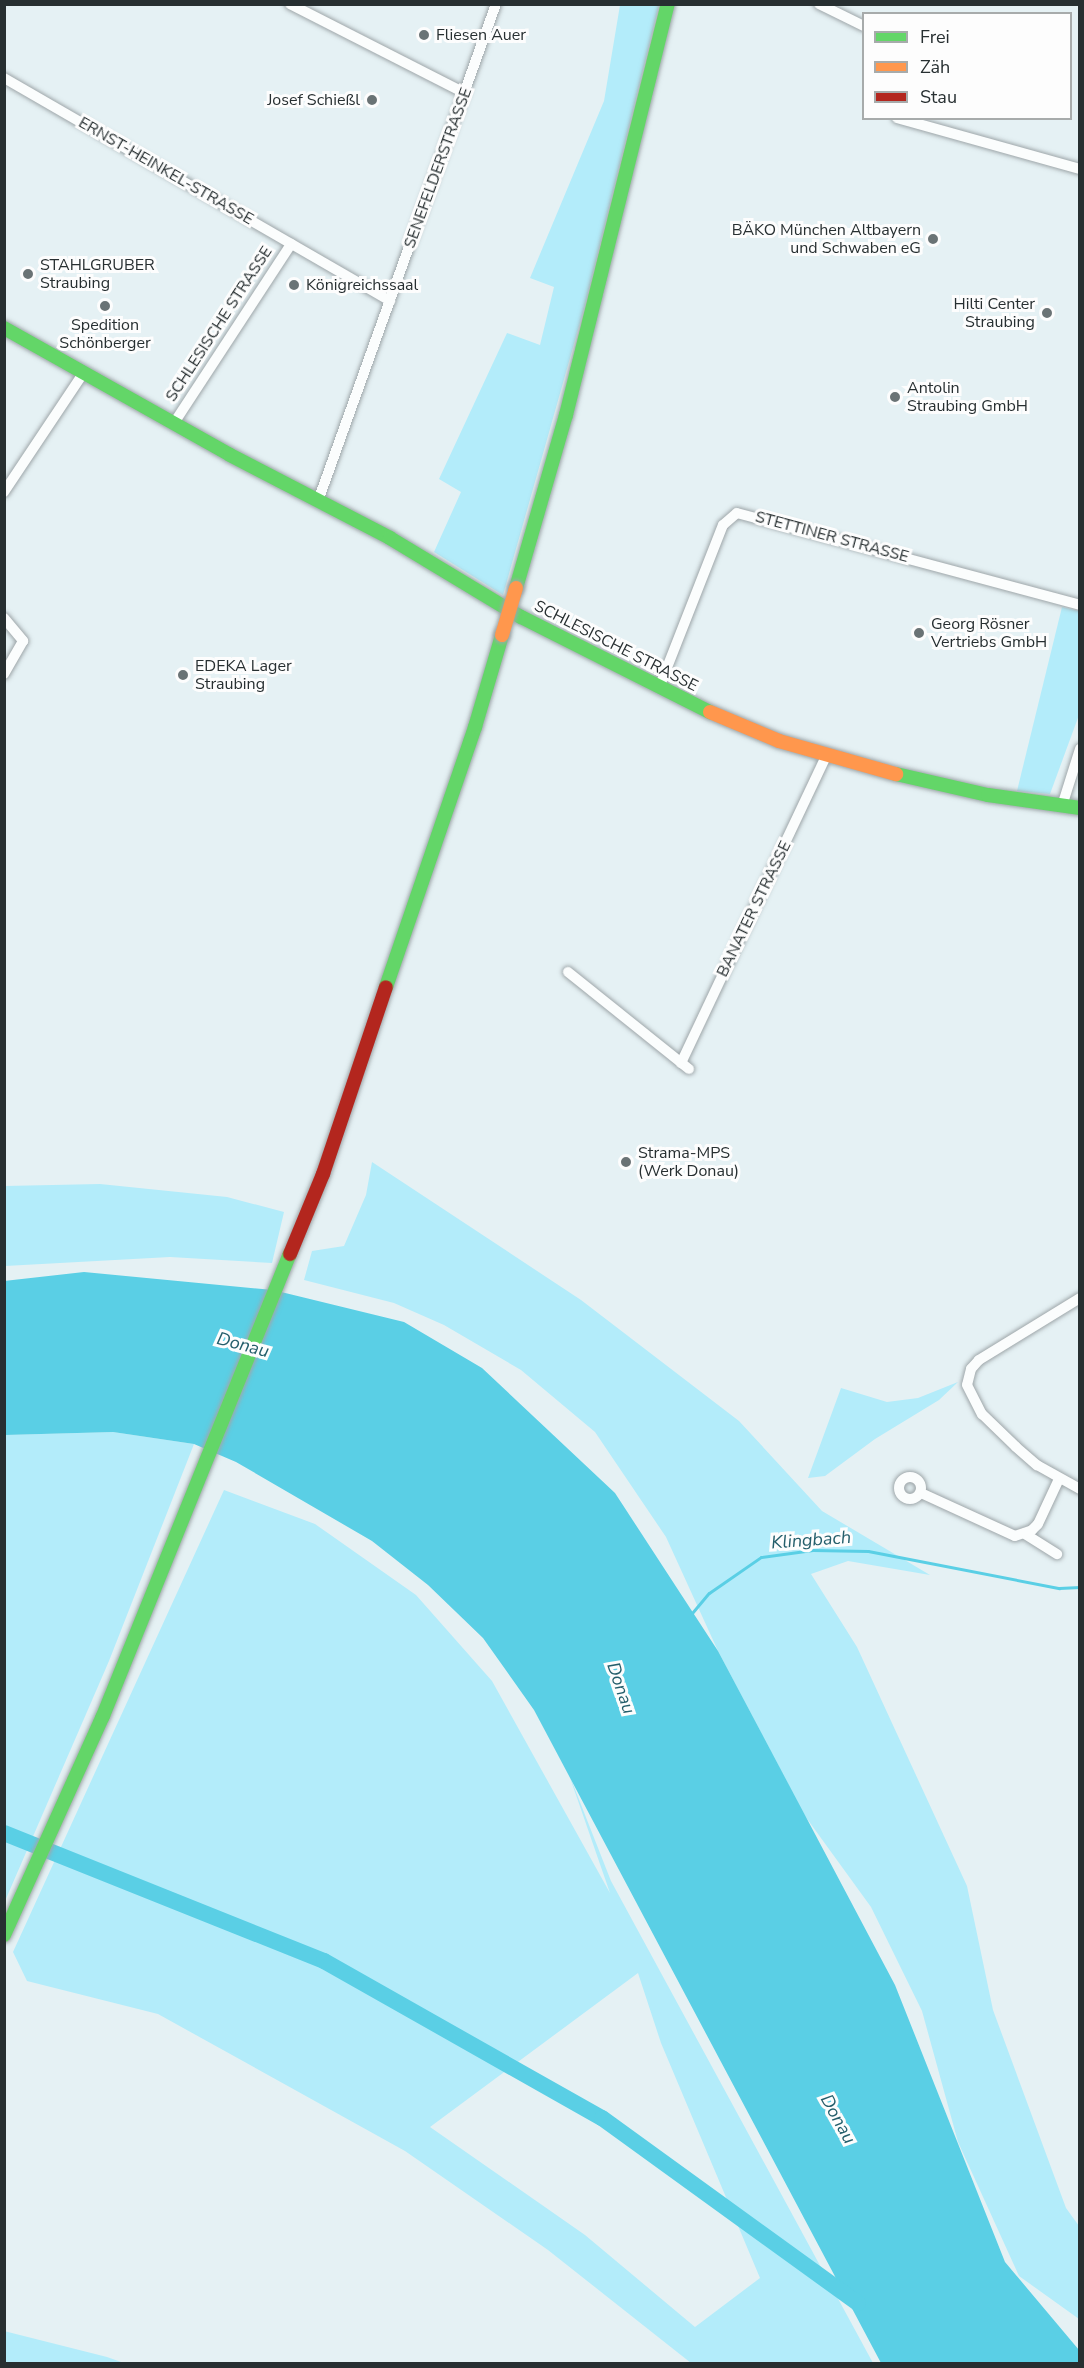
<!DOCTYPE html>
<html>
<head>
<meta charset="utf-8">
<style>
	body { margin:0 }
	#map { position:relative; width:1084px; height:2368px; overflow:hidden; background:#e5f1f4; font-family:"Nunito Sans",sans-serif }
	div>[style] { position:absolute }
	.green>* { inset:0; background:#b3ecfa }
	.water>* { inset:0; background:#5acfe5 }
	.stream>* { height:3px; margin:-1.5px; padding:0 1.5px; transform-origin:1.5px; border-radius:1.5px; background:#5acfe5 }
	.river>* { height:16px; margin:-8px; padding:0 8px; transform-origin:8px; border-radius:8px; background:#5acfe5 }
	.roads { filter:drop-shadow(0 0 2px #9ea6a9) drop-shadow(0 0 2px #9ea6a9) }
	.street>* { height:10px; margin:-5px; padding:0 5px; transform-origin:5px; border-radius:5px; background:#fbfdfd }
	.street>.ring { margin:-5px; padding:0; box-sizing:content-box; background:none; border:10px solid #fbfdfd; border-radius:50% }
	.fast>* { height:14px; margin:-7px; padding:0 7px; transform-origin:7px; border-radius:7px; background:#63d668 }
	.slow>* { height:14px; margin:-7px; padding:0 7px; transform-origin:7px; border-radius:7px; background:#ff974d }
	.jam>* { height:14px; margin:-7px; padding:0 7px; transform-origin:7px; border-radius:7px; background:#b3261e }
	.bridges { filter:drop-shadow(0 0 2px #9ea6a9) drop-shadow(0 0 2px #9ea6a9) }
	.slow-bridge>* { height:14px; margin:-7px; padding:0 7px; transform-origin:7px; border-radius:7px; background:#ff974d }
	.dots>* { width:16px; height:16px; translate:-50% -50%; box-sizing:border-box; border:3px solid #fdfdfd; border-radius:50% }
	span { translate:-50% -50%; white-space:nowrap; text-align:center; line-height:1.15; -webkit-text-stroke:6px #fdfdfd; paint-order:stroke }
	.poi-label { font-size:16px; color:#272f31 }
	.left { translate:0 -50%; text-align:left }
	.right { translate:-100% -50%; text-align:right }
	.street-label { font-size:16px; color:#272f31 }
	.water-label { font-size:18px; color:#245e6b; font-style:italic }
	.frame { position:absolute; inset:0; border:6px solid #272f31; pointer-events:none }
	.legend { position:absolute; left:862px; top:12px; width:210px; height:108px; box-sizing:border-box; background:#fdfdfd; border:2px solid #a7abab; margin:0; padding:8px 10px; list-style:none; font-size:18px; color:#272f31 }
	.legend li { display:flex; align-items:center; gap:12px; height:30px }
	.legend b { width:30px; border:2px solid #a7abab }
</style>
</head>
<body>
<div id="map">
	<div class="green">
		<i style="clip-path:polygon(620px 5px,659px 5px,585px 305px,503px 595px,434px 552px,461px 492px,439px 479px,507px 333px,540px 345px,554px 287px,530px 278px,604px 101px)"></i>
		<i style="clip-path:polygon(1062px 607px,1079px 611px,1079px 715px,1050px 794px,1017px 791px)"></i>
		<i style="clip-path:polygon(372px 1162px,581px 1300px,739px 1421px,822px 1511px,930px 1575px,848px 1561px,811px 1574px,857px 1647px,967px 1886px,993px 2010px,1066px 2208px,1079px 2226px,1079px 2319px,1019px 2276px,958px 2142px,922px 2011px,871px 1907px,805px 1816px,718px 1651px,666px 1537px,595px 1432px,521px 1370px,444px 1325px,394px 1303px,304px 1280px,312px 1251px,344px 1246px,366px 1195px)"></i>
		<i style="clip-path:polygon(100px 1184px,227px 1197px,284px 1212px,272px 1263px,170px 1257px,5px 1266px,5px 1186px)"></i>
		<i style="clip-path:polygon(958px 1382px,939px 1400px,875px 1439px,825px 1476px,808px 1478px,841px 1388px,887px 1402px,918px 1398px)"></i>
		<i style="clip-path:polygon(113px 1432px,194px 1444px,109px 1661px,5px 1901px,5px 1435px)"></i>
		<i style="clip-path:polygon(evenodd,224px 1490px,315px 1524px,416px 1595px,492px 1681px,610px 1893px,567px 1769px,611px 1881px,873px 2363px,691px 2363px,548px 2250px,405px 2151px,158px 2014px,27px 1981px,13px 1952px,224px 1490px,638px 1973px,661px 2043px,760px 2278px,695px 2327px,585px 2235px,430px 2127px,638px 1973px)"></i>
		<i style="clip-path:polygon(4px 2331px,107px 2357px,124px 2363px,5px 2363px)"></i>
	</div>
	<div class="water">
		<i style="clip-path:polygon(84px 1272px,273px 1290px,404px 1322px,482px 1368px,615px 1493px,718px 1651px,895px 1985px,1005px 2262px,1079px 2350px,1079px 2363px,881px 2363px,534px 1710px,483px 1638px,428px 1585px,372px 1541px,236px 1462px,194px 1444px,113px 1432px,5px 1435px,4px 1281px)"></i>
	</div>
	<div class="stream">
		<i style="left:692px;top:1613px;width:26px;rotate:-50deg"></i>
		<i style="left:709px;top:1593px;width:63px;rotate:-34.7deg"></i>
		<i style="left:761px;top:1557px;width:52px;rotate:-7.7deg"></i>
		<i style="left:813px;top:1550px;width:55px;rotate:1deg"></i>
		<i style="left:868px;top:1551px;width:195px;rotate:11deg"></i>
		<i style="left:1059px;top:1588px;width:21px;rotate:-3deg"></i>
	</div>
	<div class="river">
		<i style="left:4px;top:1833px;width:345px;rotate:21.8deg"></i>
		<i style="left:324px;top:1961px;width:319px;rotate:29.5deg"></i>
		<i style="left:602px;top:2118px;width:316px;rotate:35.9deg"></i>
	</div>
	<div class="roads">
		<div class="street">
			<i style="left:290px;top:4px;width:196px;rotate:27deg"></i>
			<i style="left:819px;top:4px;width:50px;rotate:26.1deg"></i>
			<i style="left:4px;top:78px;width:446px;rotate:30deg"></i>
			<i style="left:897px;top:118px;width:190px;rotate:15.6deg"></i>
			<i style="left:174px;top:423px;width:214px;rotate:-56.8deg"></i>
			<i style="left:4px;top:492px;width:144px;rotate:-56.3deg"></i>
			<i style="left:318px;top:501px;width:528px;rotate:-70.3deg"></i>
			<i style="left:4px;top:618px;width:30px;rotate:50deg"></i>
			<i style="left:23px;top:641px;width:38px;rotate:120deg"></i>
			<i style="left:659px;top:688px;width:175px;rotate:-68.6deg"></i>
			<i style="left:723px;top:525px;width:18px;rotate:-41deg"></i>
			<i style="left:737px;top:513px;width:355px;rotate:15deg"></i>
			<i style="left:1062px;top:806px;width:60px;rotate:-72.5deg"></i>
			<i style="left:568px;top:972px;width:155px;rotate:38.7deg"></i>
			<i style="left:681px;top:1063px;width:340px;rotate:-64.7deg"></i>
			<i style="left:1080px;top:1298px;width:119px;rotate:148.5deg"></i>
			<i style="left:979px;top:1360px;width:12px;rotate:132deg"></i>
			<i style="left:971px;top:1369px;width:16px;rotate:104deg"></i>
			<i style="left:967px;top:1385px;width:33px;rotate:63deg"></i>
			<i style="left:982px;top:1414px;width:47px;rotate:44.1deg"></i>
			<i style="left:1016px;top:1447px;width:28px;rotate:41deg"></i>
			<i style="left:1037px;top:1465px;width:49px;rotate:29.2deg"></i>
			<i class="ring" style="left:899px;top:1477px;width:12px;height:12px"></i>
			<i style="left:921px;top:1493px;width:103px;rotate:24.6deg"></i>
			<i style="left:1015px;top:1536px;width:18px;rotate:-19deg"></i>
			<i style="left:1032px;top:1530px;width:8px;rotate:-45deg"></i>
			<i style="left:1038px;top:1524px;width:50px;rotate:-65deg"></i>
			<i style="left:1025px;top:1534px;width:38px;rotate:32deg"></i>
		</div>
		<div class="fast">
			<i style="left:4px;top:328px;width:259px;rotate:29.3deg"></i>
			<i style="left:230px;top:455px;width:180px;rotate:27.4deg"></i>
			<i style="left:390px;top:538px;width:153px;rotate:31.1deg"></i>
			<i style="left:521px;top:617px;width:212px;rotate:26.7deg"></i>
			<i style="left:516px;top:588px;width:180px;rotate:-73.9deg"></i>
			<i style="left:566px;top:415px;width:423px;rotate:-76.1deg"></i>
			<i style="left:896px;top:774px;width:94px;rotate:12.9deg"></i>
			<i style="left:988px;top:795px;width:93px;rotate:8deg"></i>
			<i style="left:386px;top:987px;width:275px;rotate:-71.1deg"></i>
			<i style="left:475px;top:727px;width:96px;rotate:-73.6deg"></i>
			<i style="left:4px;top:1935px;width:240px;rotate:-65.7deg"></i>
			<i style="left:103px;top:1716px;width:498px;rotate:-68deg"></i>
		</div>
		<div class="slow">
			<i style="left:710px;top:712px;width:75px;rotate:22.8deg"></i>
			<i style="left:779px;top:741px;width:122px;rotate:15.8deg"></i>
		</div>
		<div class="jam">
			<i style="left:290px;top:1254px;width:87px;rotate:-67.6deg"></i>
			<i style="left:323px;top:1174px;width:197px;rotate:-71.4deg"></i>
		</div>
	</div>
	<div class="bridges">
		<div class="slow-bridge">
			<i style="left:502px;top:635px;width:49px;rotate:-73.4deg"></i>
		</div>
	</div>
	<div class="dots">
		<i style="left:424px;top:35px;background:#6a7375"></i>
		<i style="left:372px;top:100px;background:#6a7375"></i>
		<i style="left:933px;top:239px;background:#6a7375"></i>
		<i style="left:28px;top:274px;background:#6a7375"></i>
		<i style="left:294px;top:285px;background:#6a7375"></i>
		<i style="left:105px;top:306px;background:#6a7375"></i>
		<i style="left:1047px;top:313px;background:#6a7375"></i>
		<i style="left:895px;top:397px;background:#6a7375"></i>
		<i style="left:919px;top:633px;background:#6a7375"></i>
		<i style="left:183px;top:675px;background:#6a7375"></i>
		<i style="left:626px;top:1162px;background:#6a7375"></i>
	</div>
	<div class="poi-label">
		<span class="left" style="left:436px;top:35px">Fliesen Auer</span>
		<span class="right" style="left:360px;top:100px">Josef Schießl</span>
		<span class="right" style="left:921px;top:239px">BÄKO München Altbayern<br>und Schwaben eG</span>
		<span class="left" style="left:40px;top:274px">STAHLGRUBER<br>Straubing</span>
		<span class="left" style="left:306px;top:285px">Königreichssaal</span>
		<span class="right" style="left:1035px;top:313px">Hilti Center<br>Straubing</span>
		<span style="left:105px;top:334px">Spedition<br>Schönberger</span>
		<span class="left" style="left:907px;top:397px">Antolin<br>Straubing GmbH</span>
		<span class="left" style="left:931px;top:633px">Georg Rösner<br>Vertriebs GmbH</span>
		<span class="left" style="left:195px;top:675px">EDEKA Lager<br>Straubing</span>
		<span class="left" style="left:638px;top:1162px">Strama-MPS<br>(Werk Donau)</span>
	</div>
	<div class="street-label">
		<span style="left:438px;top:168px;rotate:-70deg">SENEFELDERSTRASSE</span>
		<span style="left:166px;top:171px;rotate:30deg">ERNST-HEINKEL-STRASSE</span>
		<span style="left:219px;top:324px;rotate:-57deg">SCHLESISCHE STRASSE</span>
		<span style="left:832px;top:537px;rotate:15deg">STETTINER STRASSE</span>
		<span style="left:616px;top:646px;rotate:27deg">SCHLESISCHE STRASSE</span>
		<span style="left:754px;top:909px;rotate:-64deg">BANATER STRASSE</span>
	</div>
	<div class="water-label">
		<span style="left:243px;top:1345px;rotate:15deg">Donau</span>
		<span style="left:811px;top:1540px;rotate:-4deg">Klingbach</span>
		<span style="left:621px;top:1688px;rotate:71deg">Donau</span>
		<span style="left:838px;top:2119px;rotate:61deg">Donau</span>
	</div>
	<div class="frame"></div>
	<ul class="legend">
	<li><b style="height:8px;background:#63d668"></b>Frei</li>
	<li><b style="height:8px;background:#ff974d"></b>Zäh</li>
	<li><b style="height:8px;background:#b3261e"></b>Stau</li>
	</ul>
</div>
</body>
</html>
